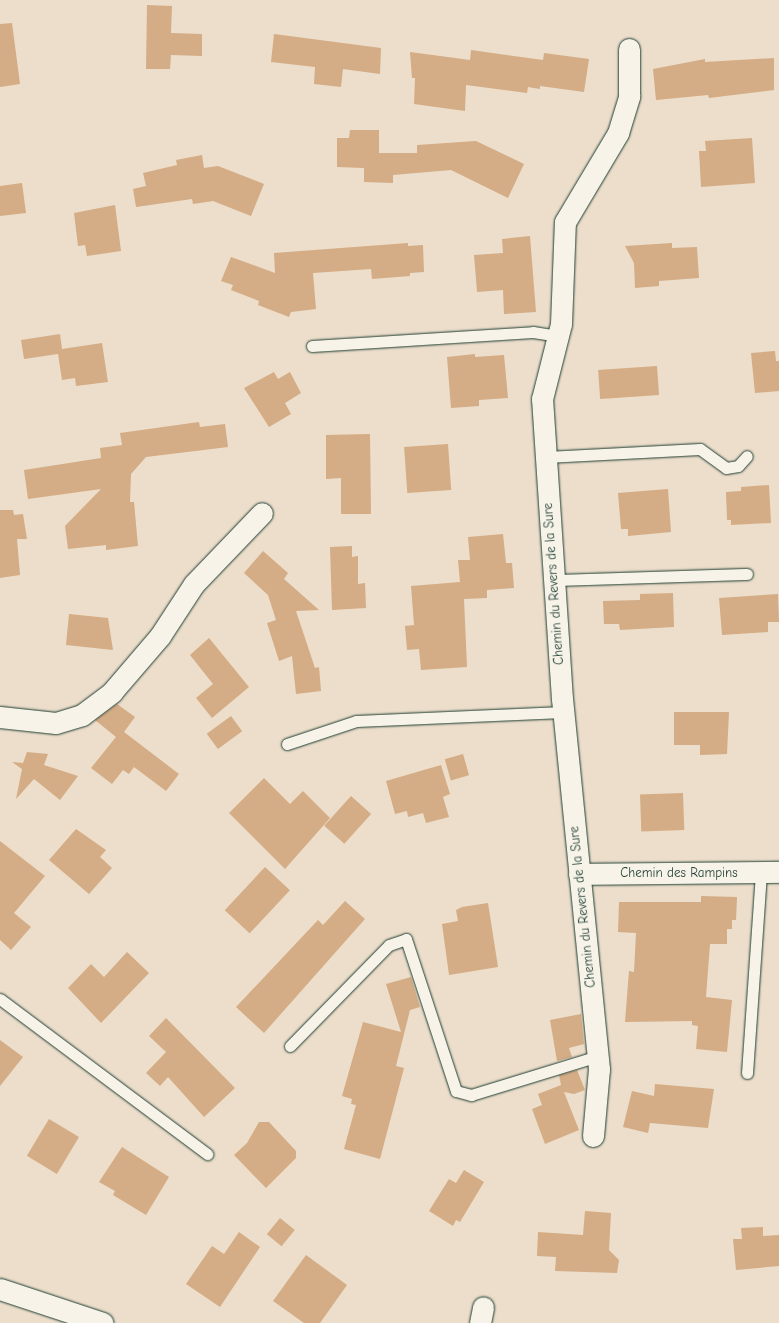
<!DOCTYPE html>
<html>
<head>
<meta charset="utf-8">
<style>
	body { margin:0 }
	#map { position:relative; width:779px; height:1323px; overflow:hidden; background:#ecdeca; font-family:"Comic Neue",sans-serif }
	div>[style] { position:absolute }
	.building>* { inset:0; background:#d4ac85; transform-origin:0 0 }
	.roads { filter:drop-shadow(0 0 1px #1f3d34) drop-shadow(0 0 1px #1f3d34) }
	.service>* { height:11px; margin:-5.5px; padding:0 5.5px; transform-origin:5.5px; border-radius:5.5px; background:#f7f3e8 }
	.minor>* { height:21px; margin:-10.5px; padding:0 10.5px; transform-origin:10.5px; border-radius:10.5px; background:#f7f3e8 }
	span { translate:-50% -50%; white-space:nowrap; text-align:center; line-height:1.15; -webkit-text-stroke:3px #f7f3e8; paint-order:stroke }
	.street-label { font-size:13px; color:#1f3d34 }
</style>
</head>
<body>
<div id="map">
	<div class="building">
		<i style="clip-path:polygon(147px 5px,172px 6px,171px 33px,202px 34px,202px 56px,171px 55px,170px 69px,146px 69px)"></i>
		<i style="clip-path:polygon(12px 23px,20px 84px,0 87px,0 24px)"></i>
		<i style="clip-path:polygon(274px 34px,381px 48px,380px 74px,343px 69px,341px 87px,314px 84px,315px 67px,271px 62px)"></i>
		<i style="clip-path:polygon(471px 50px,543px 60px,544px 53px,589px 59px,584px 92px,540px 86px,540px 89px,528px 87px,527px 93px,466px 85px,465px 111px,414px 104px,415px 78px,412px 78px,410px 52px,470px 60px)"></i>
		<i style="clip-path:polygon(774px 58px,774px 90px,709px 98px,708px 95px,656px 100px,653px 69px,705px 59px,705px 62px)"></i>
		<i style="clip-path:polygon(350px 130px,379px 130px,379px 153px,417px 153px,417px 145px,476px 141px,524px 164px,508px 198px,451px 170px,393px 175px,393px 183px,364px 182px,364px 168px,337px 167px,337px 138px,349px 138px)"></i>
		<i style="clip-path:polygon(752px 138px,755px 183px,701px 187px,699px 151px,706px 151px,705px 141px)"></i>
		<i style="clip-path:polygon(202px 155px,204px 168px,218px 166px,264px 184px,251px 216px,213px 201px,193px 204px,192px 199px,136px 207px,133px 189px,146px 186px,143px 173px,177px 165px,176px 160px)"></i>
		<i style="clip-path:polygon(22px 183px,26px 213px,0 216px,0 186px)"></i>
		<i style="clip-path:polygon(115px 205px,121px 251px,87px 256px,85px 245px,78px 246px,74px 213px)"></i>
		<i style="clip-path:polygon(530px 236px,536px 312px,504px 314px,503px 290px,477px 292px,474px 255px,503px 253px,502px 239px)"></i>
		<i style="clip-path:polygon(408px 243px,408px 246px,423px 245px,424px 272px,410px 273px,410px 276px,372px 279px,371px 269px,313px 273px,316px 309px,291px 312px,289px 317px,258px 305px,259px 301px,231px 290px,233px 285px,221px 281px,231px 257px,275px 273px,274px 253px)"></i>
		<i style="clip-path:polygon(672px 243px,672px 248px,697px 247px,699px 278px,659px 281px,659px 286px,635px 288px,634px 263px,625px 246px)"></i>
		<i style="clip-path:polygon(60px 334px,62px 349px,102px 343px,108px 382px,76px 386px,75px 378px,62px 380px,58px 354px,24px 359px,21px 340px)"></i>
		<i style="clip-path:polygon(775px 351px,776px 361px,779px 361px,779px 391px,755px 393px,751px 353px)"></i>
		<i style="clip-path:polygon(475px 354px,475px 357px,504px 355px,508px 398px,479px 400px,479px 406px,451px 408px,447px 357px)"></i>
		<i style="left:657px;top:366px;width:29px;height:59px;rotate:86deg"></i>
		<i style="clip-path:polygon(274px 372px,278px 379px,290px 372px,301px 393px,285px 403px,291px 414px,269px 427px,244px 388px)"></i>
		<i style="clip-path:polygon(199px 422px,200px 427px,225px 424px,228px 447px,146px 457px,131px 474px,130px 502px,134px 502px,138px 546px,106px 550px,106px 545px,68px 549px,65px 526px,101px 489px,28px 499px,24px 470px,101px 458px,100px 448px,122px 445px,120px 433px)"></i>
		<i style="clip-path:polygon(370px 434px,371px 514px,341px 514px,341px 478px,326px 479px,326px 435px)"></i>
		<i style="left:448px;top:444px;width:46px;height:44px;rotate:86deg"></i>
		<i style="clip-path:polygon(769px 485px,771px 523px,731px 525px,731px 520px,727px 520px,726px 492px,741px 491px,741px 487px)"></i>
		<i style="clip-path:polygon(668px 489px,671px 532px,628px 536px,628px 529px,621px 529px,618px 493px)"></i>
		<i style="clip-path:polygon(0 510px,13px 510px,14px 515px,23px 514px,27px 539px,17px 539px,20px 575px,0 578px)"></i>
		<i style="clip-path:polygon(503px 534px,506px 563px,512px 563px,514px 588px,487px 590px,487px 598px,464px 599px,467px 667px,421px 670px,419px 649px,407px 650px,405px 626px,414px 625px,411px 586px,460px 582px,458px 560px,470px 560px,468px 537px)"></i>
		<i style="clip-path:polygon(352px 546px,352px 557px,358px 556px,358px 584px,365px 583px,366px 608px,332px 610px,330px 547px)"></i>
		<i style="clip-path:polygon(263px 551px,288px 573px,284px 579px,319px 610px,296px 611px,315px 668px,319px 667px,321px 691px,296px 694px,292px 656px,279px 661px,267px 623px,276px 620px,268px 595px,244px 573px)"></i>
		<i style="clip-path:polygon(673px 593px,674px 627px,620px 630px,619px 624px,604px 624px,603px 601px,640px 600px,640px 594px)"></i>
		<i style="clip-path:polygon(778px 594px,779px 622px,768px 622px,768px 632px,722px 635px,719px 598px)"></i>
		<i style="clip-path:polygon(69px 614px,108px 618px,113px 650px,66px 645px)"></i>
		<i style="clip-path:polygon(209px 638px,249px 687px,212px 718px,196px 698px,213px 684px,190px 655px)"></i>
		<i style="clip-path:polygon(117px 704px,135px 717px,124px 732px,179px 774px,166px 791px,134px 767px,129px 774px,123px 770px,112px 784px,91px 768px,116px 737px,95px 720px)"></i>
		<i style="clip-path:polygon(674px 712px,729px 712px,727px 754px,700px 755px,700px 745px,674px 745px)"></i>
		<i style="left:231px;top:716px;width:19px;height:30px;rotate:54deg"></i>
		<i style="clip-path:polygon(27px 752px,48px 754px,44px 765px,78px 776px,60px 800px,34px 779px,16px 799px,22px 769px,12px 762px,23px 763px)"></i>
		<i style="left:463px;top:754px;width:22px;height:19px;rotate:74deg"></i>
		<i style="clip-path:polygon(441px 765px,450px 794px,443px 797px,449px 817px,426px 823px,423px 813px,408px 817px,407px 811px,395px 814px,386px 781px)"></i>
		<i style="clip-path:polygon(264px 778px,290px 804px,303px 791px,330px 818px,285px 869px,229px 813px)"></i>
		<i style="left:683px;top:793px;width:37px;height:43px;rotate:88deg"></i>
		<i style="left:351px;top:796px;width:27px;height:40px;rotate:42deg"></i>
		<i style="clip-path:polygon(76px 829px,106px 850px,100px 857px,112px 868px,89px 894px,49px 860px)"></i>
		<i style="clip-path:polygon(0 841px,45px 876px,14px 913px,31px 927px,11px 950px,0 940px)"></i>
		<i style="left:265px;top:867px;width:34px;height:59px;rotate:43deg"></i>
		<i style="clip-path:polygon(701px 896px,737px 897px,736px 920px,732px 920px,732px 929px,727px 929px,727px 944px,710px 944px,706px 997px,732px 1000px,727px 1052px,696px 1049px,698px 1026px,692px 1025px,692px 1021px,625px 1022px,629px 971px,634px 972px,636px 933px,618px 932px,619px 902px,701px 902px)"></i>
		<i style="clip-path:polygon(345px 901px,365px 919px,264px 1033px,236px 1007px,318px 920px,323px 925px)"></i>
		<i style="clip-path:polygon(488px 903px,498px 967px,449px 975px,442px 924px,458px 921px,456px 910px,462px 907px)"></i>
		<i style="clip-path:polygon(127px 952px,149px 973px,101px 1023px,68px 988px,91px 964px,104px 977px)"></i>
		<i style="clip-path:polygon(411px 977px,420px 1007px,410px 1010px,396px 1066px,404px 1068px,380px 1159px,344px 1149px,356px 1105px,351px 1104px,352px 1099px,342px 1096px,363px 1022px,401px 1032px,386px 984px)"></i>
		<i style="clip-path:polygon(581px 1014px,584px 1044px,569px 1048px,572px 1057px,557px 1061px,550px 1020px)"></i>
		<i style="clip-path:polygon(166px 1018px,235px 1088px,204px 1117px,168px 1077px,160px 1086px,146px 1073px,166px 1052px,149px 1036px)"></i>
		<i style="clip-path:polygon(0 1040px,23px 1057px,0 1086px)"></i>
		<i style="clip-path:polygon(577px 1070px,585px 1090px,574px 1094px,564px 1092px,579px 1130px,545px 1144px,532px 1109px,542px 1105px,538px 1094px,561px 1085px,559px 1075px)"></i>
		<i style="clip-path:polygon(655px 1084px,714px 1089px,708px 1128px,650px 1123px,648px 1133px,623px 1127px,632px 1091px,654px 1096px)"></i>
		<i style="left:49px;top:1119px;width:35px;height:43px;rotate:31deg"></i>
		<i style="clip-path:polygon(259px 1122px,269px 1122px,296px 1151px,296px 1158px,266px 1188px,234px 1155px,247px 1143px)"></i>
		<i style="clip-path:polygon(122px 1147px,169px 1177px,146px 1215px,113px 1195px,115px 1191px,99px 1182px)"></i>
		<i style="clip-path:polygon(464px 1170px,484px 1182px,460px 1222px,456px 1220px,453px 1226px,429px 1211px,449px 1179px,456px 1183px)"></i>
		<i style="clip-path:polygon(585px 1211px,611px 1213px,609px 1250px,619px 1260px,617px 1273px,555px 1271px,556px 1257px,537px 1256px,538px 1232px,583px 1235px)"></i>
		<i style="left:280px;top:1218px;width:19px;height:21px;rotate:39deg"></i>
		<i style="clip-path:polygon(763px 1227px,763px 1236px,779px 1235px,779px 1266px,736px 1270px,733px 1239px,742px 1239px,741px 1228px)"></i>
		<i style="clip-path:polygon(239px 1232px,260px 1247px,220px 1307px,186px 1284px,212px 1246px,224px 1254px)"></i>
		<i style="clip-path:polygon(306px 1255px,347px 1285px,320px 1323px,304px 1323px,273px 1301px)"></i>
	</div>
	<div class="roads">
		<div class="service">
			<i style="left:312px;top:346px;width:221px;rotate:-3.6deg"></i>
			<i style="left:533px;top:332px;width:25px;rotate:9deg"></i>
			<i style="left:546px;top:457px;width:154px;rotate:-3deg"></i>
			<i style="left:700px;top:449px;width:32px;rotate:36deg"></i>
			<i style="left:726px;top:468px;width:12px;rotate:-9deg"></i>
			<i style="left:738px;top:466px;width:13px;rotate:-48deg"></i>
			<i style="left:554px;top:580px;width:193px;rotate:-1.8deg"></i>
			<i style="left:287px;top:744px;width:73px;rotate:-18.4deg"></i>
			<i style="left:356px;top:721px;width:207px;rotate:-2.5deg"></i>
			<i style="left:0;top:999px;width:259px;rotate:36.8deg"></i>
			<i style="left:290px;top:1046px;width:141px;rotate:-45.6deg"></i>
			<i style="left:389px;top:945px;width:18px;rotate:-19deg"></i>
			<i style="left:406px;top:939px;width:160px;rotate:71.8deg"></i>
			<i style="left:456px;top:1091px;width:16px;rotate:15deg"></i>
			<i style="left:471px;top:1095px;width:133px;rotate:-17.1deg"></i>
			<i style="left:747px;top:1073px;width:200px;rotate:-86deg"></i>
		</div>
		<div class="minor">
			<i style="left:0;top:717px;width:56px;rotate:6.1deg"></i>
			<i style="left:56px;top:723px;width:27px;rotate:-17deg"></i>
			<i style="left:82px;top:715px;width:38px;rotate:-37deg"></i>
			<i style="left:112px;top:692px;width:74px;rotate:-49.4deg"></i>
			<i style="left:160px;top:636px;width:62px;rotate:-56.8deg"></i>
			<i style="left:194px;top:584px;width:98px;rotate:-46.2deg"></i>
			<i style="left:579px;top:874px;width:200px;rotate:-0.6deg"></i>
			<i style="left:593px;top:1136px;width:67px;rotate:-84.9deg"></i>
			<i style="left:599px;top:1069px;width:372px;rotate:-95.7deg"></i>
			<i style="left:562px;top:699px;width:301px;rotate:-93.8deg"></i>
			<i style="left:542px;top:399px;width:77px;rotate:-75.8deg"></i>
			<i style="left:561px;top:324px;width:102px;rotate:-87.8deg"></i>
			<i style="left:565px;top:222px;width:104px;rotate:-59.2deg"></i>
			<i style="left:618px;top:133px;width:39px;rotate:-73deg"></i>
			<i style="left:629px;top:96px;width:47px;rotate:-90deg"></i>
			<i style="left:0;top:1289px;width:108px;rotate:18.3deg"></i>
			<i style="left:480px;top:1323px;width:16px;rotate:-79deg"></i>
		</div>
	</div>
	<div class="street-label">
		<span style="left:554px;top:584px;rotate:-94deg">Chemin du Revers de la Sure</span>
		<span style="left:679px;top:873px">Chemin des Rampins</span>
		<span style="left:583px;top:907px;rotate:-96deg">Chemin du Revers de la Sure</span>
	</div>
</div>
</body>
</html>
